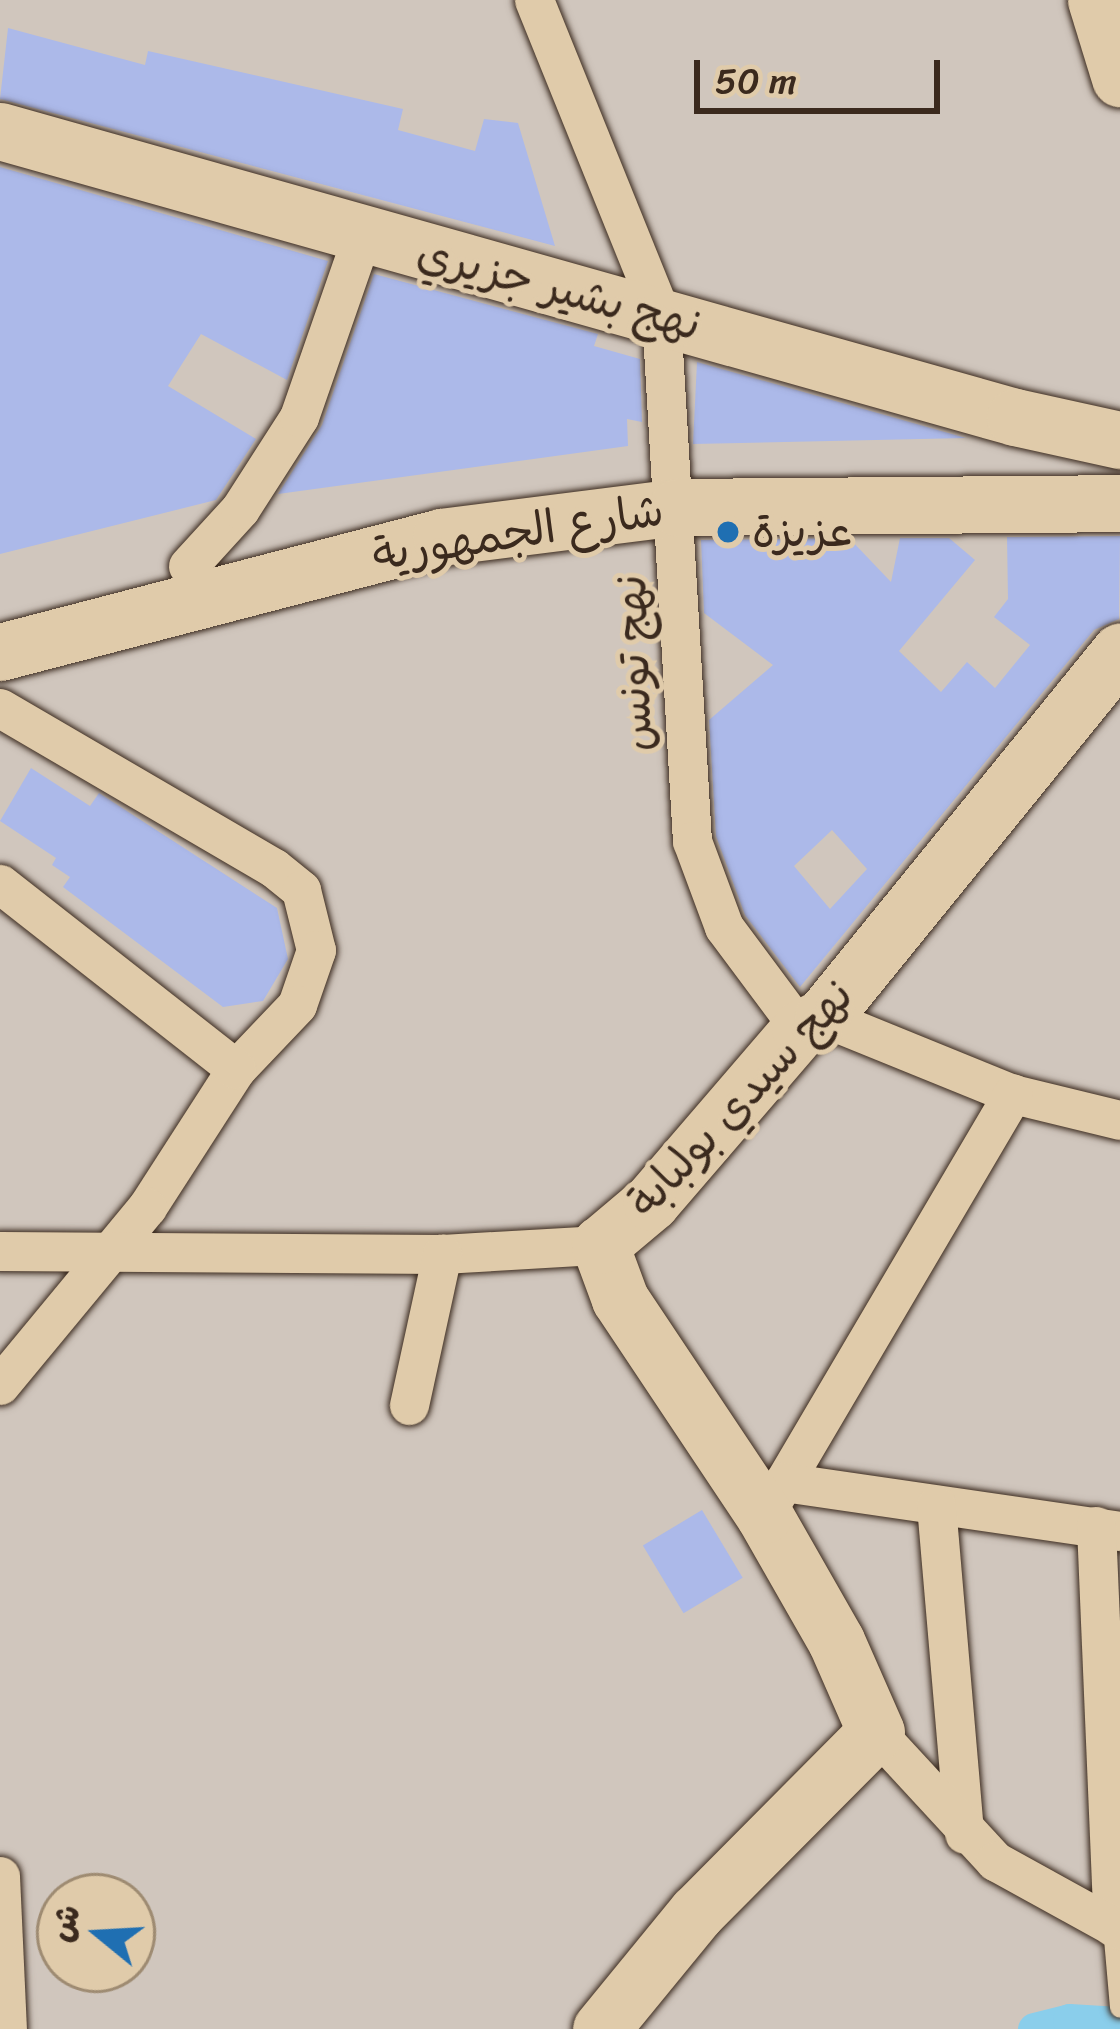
<!DOCTYPE html>
<html>
<head>
<meta charset="utf-8">
<style>
	body { margin:0 }
	#map { position:relative; width:1120px; height:2029px; overflow:hidden; background:#d0c6bd; font-family:Sriracha,"Playpen Sans Arabic",sans-serif }
	div>[style] { position:absolute }
	.canal>* { height:33px; margin:-16.5px; padding:0 16.5px; transform-origin:16.5px; border-radius:16.5px; background:#8aceeb }
	.building>* { inset:0; background:#acb9e9; transform-origin:0 0 }
	.roads { filter:drop-shadow(0 0 3px #3b2a1e) drop-shadow(0 0 3px #3b2a1e) }
	.lane>* { height:21px; margin:-10.5px; padding:0 10.5px; transform-origin:10.5px; border-radius:10.5px; background:#e0cbaa }
	.street>* { height:39px; margin:-19.5px; padding:0 19.5px; transform-origin:19.5px; border-radius:19.5px; background:#e0cbaa }
	.secondary>* { height:57px; margin:-28.5px; padding:0 28.5px; transform-origin:28.5px; border-radius:28.5px; background:#e0cbaa }
	.dots>* { width:33px; height:33px; translate:-50% -50%; box-sizing:border-box; border:6px solid #e0cbaa; border-radius:50% }
	span { translate:-50% -50%; white-space:nowrap; text-align:center; line-height:1.15; -webkit-text-stroke:10px #e0cbaa; paint-order:stroke }
	.street-label { font-size:45px; color:#3b2a1e }
	.poi-label { font-size:45px; color:#3b2a1e }
	.left { translate:0 -50%; text-align:left }
	.north { position:absolute; left:36px; top:1873px; width:120px; height:120px; box-sizing:border-box; background:#e0cbaa; border:3px solid #9e8b72; border-radius:50%; rotate:288deg; font-size:33px; font-weight:700; line-height:48px; text-align:center; color:#3b2a1e }
	.north::after { content:''; display:block; margin:auto; width:42px; height:54px; background:#1f6fb2; clip-path:polygon(50% 0,100% 100%,50% 72%,0 100%) }
	.scale { position:absolute; left:694px; top:60px; width:246px; height:54px; box-sizing:border-box; border:6px solid #3b2a1e; border-top:0; padding-left:15px; font-size:36px; line-height:42px; white-space:nowrap; color:#3b2a1e; -webkit-text-stroke:9px #e0cbaa; paint-order:stroke }
</style>
</head>
<body>
<div id="map">
	<div class="canal">
		<i style="left:1034px;top:2029px;width:36px;rotate:-14deg"></i>
		<i style="left:1069px;top:2020px;width:51px;rotate:3.4deg"></i>
	</div>
	<div class="building">
		<i style="clip-path:polygon(8px 28px,145px 65px,148px 51px,403px 109px,398px 130px,475px 151px,484px 119px,518px 123px,555px 246px,0 99px)"></i>
		<i style="clip-path:polygon(0 167px,328px 261px,287px 380px,201px 334px,168px 386px,256px 439px,216px 500px,0 554px)"></i>
		<i style="clip-path:polygon(374px 274px,598px 334px,594px 346px,640px 359px,642px 422px,627px 419px,628px 446px,278px 494px,322px 425px)"></i>
		<i style="clip-path:polygon(697px 362px,966px 438px,693px 444px)"></i>
		<i style="clip-path:polygon(evenodd,1120px 536px,1119px 619px,1094px 630px,800px 987px,745px 915px,716px 836px,709px 720px,773px 665px,704px 613px,701px 540px,849px 538px,891px 582px,900px 538px,949px 538px,975px 560px,899px 651px,941px 692px,967px 662px,995px 688px,1030px 645px,994px 617px,1008px 599px,1007px 537px,1120px 536px,832px 830px,867px 869px,830px 909px,794px 866px,832px 830px)"></i>
		<i style="clip-path:polygon(31px 768px,90px 806px,99px 793px,277px 908px,288px 959px,263px 1001px,223px 1007px,63px 887px,70px 877px,52px 865px,56px 858px,0 821px)"></i>
		<i style="left:702px;top:1510px;width:79px;height:69px;rotate:59deg"></i>
	</div>
	<div class="roads">
		<div class="lane">
			<i style="left:1113px;top:1927px;width:80px;rotate:85deg"></i>
		</div>
		<div class="street">
			<i style="left:534px;top:0;width:340px;rotate:68deg"></i>
			<i style="left:661px;top:315px;width:527px;rotate:86.63deg"></i>
			<i style="left:692px;top:841px;width:92px;rotate:69.6deg"></i>
			<i style="left:724px;top:927px;width:127px;rotate:53.3deg"></i>
			<i style="left:188px;top:566px;width:77px;rotate:-47.6deg"></i>
			<i style="left:240px;top:509px;width:109px;rotate:-57.3deg"></i>
			<i style="left:299px;top:417px;width:192px;rotate:-70.8deg"></i>
			<i style="left:0;top:708px;width:317px;rotate:30.3deg"></i>
			<i style="left:274px;top:868px;width:35px;rotate:39deg"></i>
			<i style="left:301px;top:890px;width:62px;rotate:76deg"></i>
			<i style="left:316px;top:950px;width:58px;rotate:109.1deg"></i>
			<i style="left:297px;top:1005px;width:88px;rotate:133.6deg"></i>
			<i style="left:236px;top:1069px;width:164px;rotate:122.8deg"></i>
			<i style="left:147px;top:1207px;width:231px;rotate:129.6deg"></i>
			<i style="left:0;top:884px;width:300px;rotate:38.1deg"></i>
			<i style="left:823px;top:1017px;width:205px;rotate:22.1deg"></i>
			<i style="left:1013px;top:1094px;width:110px;rotate:13.7deg"></i>
			<i style="left:0;top:1251px;width:442px;rotate:0.4deg"></i>
			<i style="left:442px;top:1254px;width:158px;rotate:-3.3deg"></i>
			<i style="left:409px;top:1405px;width:155px;rotate:-77.7deg"></i>
			<i style="left:784px;top:1482px;width:451px;rotate:-59.5deg"></i>
			<i style="left:773px;top:1500px;width:21px;rotate:-59deg"></i>
			<i style="left:784px;top:1482px;width:340px;rotate:8.3deg"></i>
			<i style="left:936px;top:1505px;width:330px;rotate:85.1deg"></i>
			<i style="left:1096px;top:1526px;width:401px;rotate:87.6deg"></i>
			<i style="left:876px;top:1732px;width:176px;rotate:47.3deg"></i>
			<i style="left:995px;top:1861px;width:143px;rotate:28.9deg"></i>
			<i style="left:0;top:1876px;width:153px;rotate:87.4deg"></i>
		</div>
		<div class="secondary">
			<i style="left:1096px;top:0;width:82px;rotate:72.9deg"></i>
			<i style="left:0;top:131px;width:1055px;rotate:15.74deg"></i>
			<i style="left:1015px;top:417px;width:107px;rotate:12.4deg"></i>
			<i style="left:0;top:652px;width:456px;rotate:-14.6deg"></i>
			<i style="left:441px;top:537px;width:238px;rotate:-7.2deg"></i>
			<i style="left:677px;top:507px;width:443px;rotate:-0.5deg"></i>
			<i style="left:601px;top:2029px;width:150px;rotate:-50.7deg"></i>
			<i style="left:696px;top:1913px;width:255px;rotate:-45.2deg"></i>
			<i style="left:876px;top:1732px;width:99px;rotate:-113.7deg"></i>
			<i style="left:836px;top:1641px;width:145px;rotate:-119.7deg"></i>
			<i style="left:764px;top:1515px;width:260px;rotate:-123.7deg"></i>
			<i style="left:620px;top:1299px;width:58px;rotate:-110.3deg"></i>
			<i style="left:600px;top:1245px;width:67px;rotate:-40.1deg"></i>
			<i style="left:651px;top:1202px;width:228px;rotate:-49.3deg"></i>
			<i style="left:800px;top:1029px;width:26px;rotate:-28deg"></i>
			<i style="left:823px;top:1017px;width:471px;rotate:-50.9deg"></i>
		</div>
	</div>
	<div class="dots">
		<i style="left:728px;top:532px;background:#1f6fb2"></i>
	</div>
	<div class="street-label">
		<span style="left:559px;top:289px;rotate:15deg">نهج بشير جزيري</span>
		<span style="left:518px;top:533px;rotate:-9deg">شارع الجمهورية</span>
		<span style="left:634px;top:663px;rotate:-92deg">نهج تونس</span>
		<span style="left:741px;top:1099px;rotate:-47deg">نهج سيدي بولبابة</span>
	</div>
	<div class="poi-label">
		<span class="left" style="left:752px;top:532px">عزيزة</span>
	</div>
	<div class="north">ش</div>
	<div class="scale">50 m</div>
</div>
</body>
</html>
